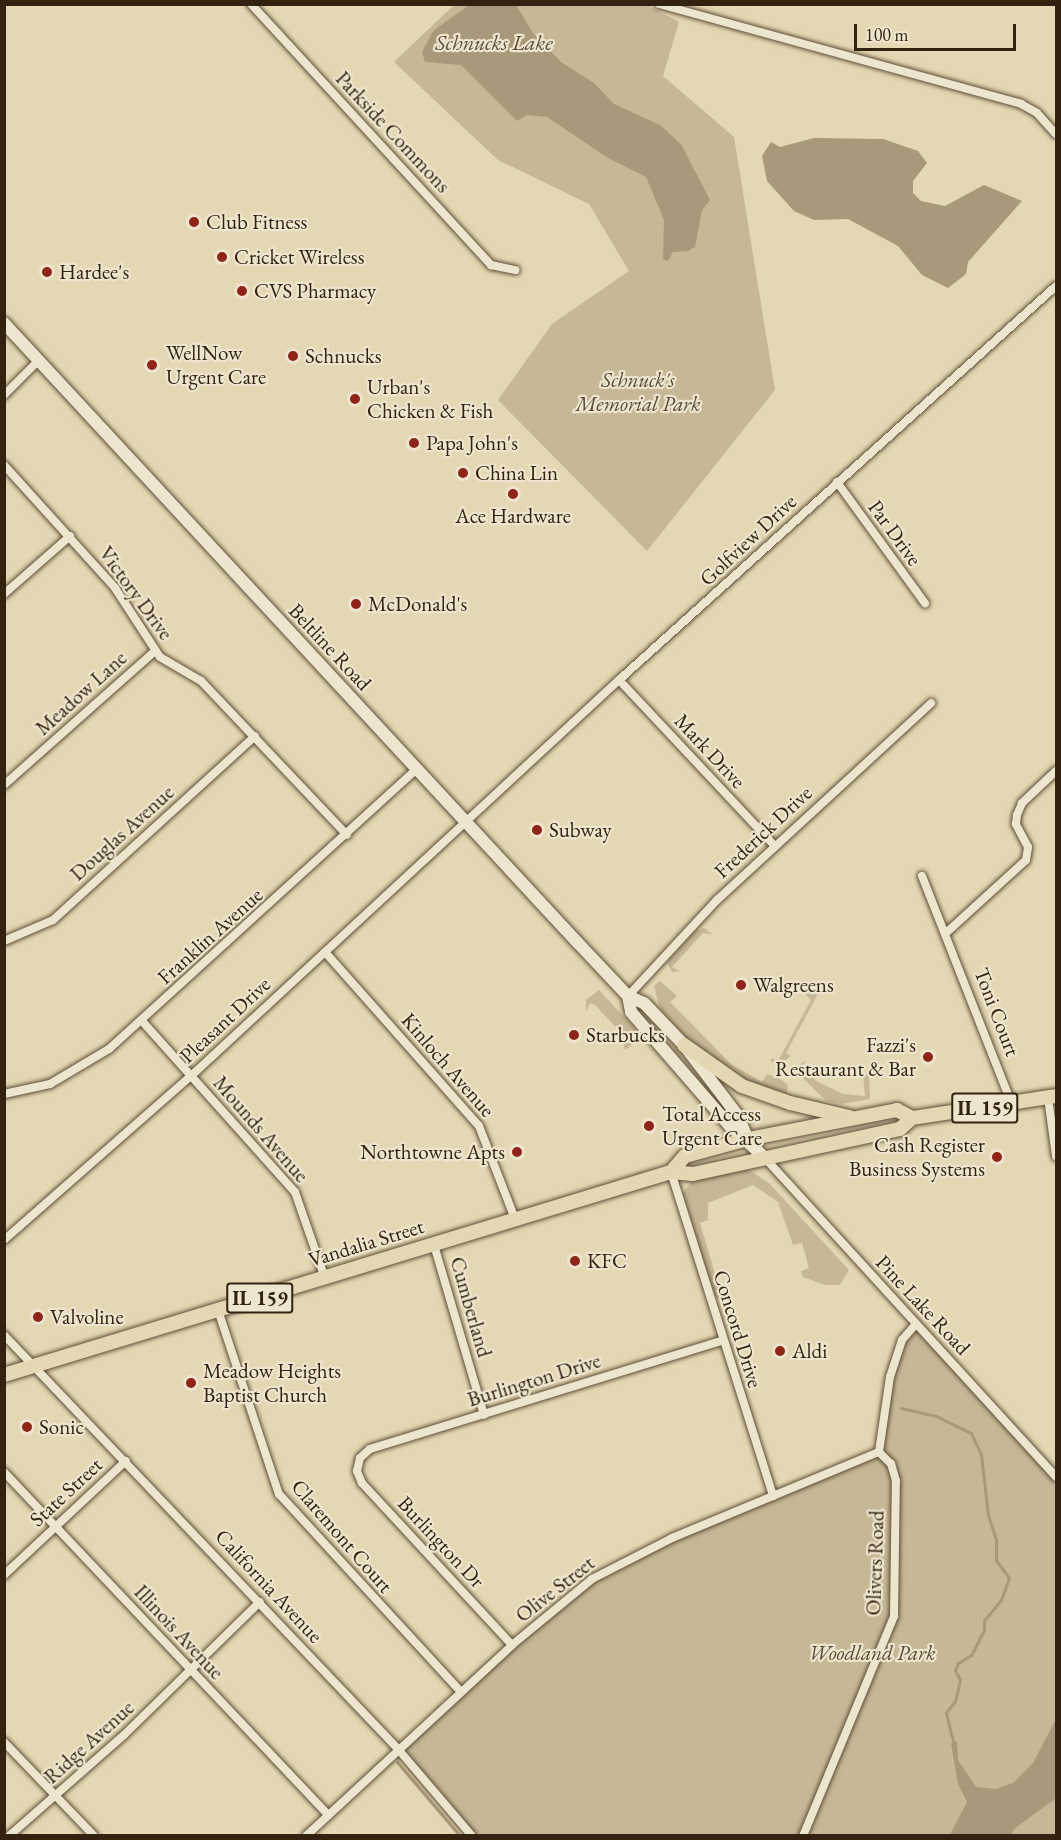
<!DOCTYPE html>
<html>
<head>
<meta charset="utf-8">
<style>
	body { margin:0 }
	#map { position:relative; width:1061px; height:1840px; overflow:hidden; background:#e4d7b3; font-family:"EB Garamond",serif }
	div>[style] { position:absolute }
	.green>* { inset:0; background:#c6b897 }
	.water>* { inset:0; background:#a8997b }
	.stream>* { height:3px; margin:-1.5px; padding:0 1.5px; transform-origin:1.5px; border-radius:1.5px; background:#a8997b }
	.roads { filter:drop-shadow(0 0 2px #5f4f38) drop-shadow(0 0 2px #5f4f38) }
	.street>* { height:8px; margin:-4px; padding:0 4px; transform-origin:4px; border-radius:4px; background:#ede5ce }
	.secondary>* { height:12px; margin:-6px; padding:0 6px; transform-origin:6px; border-radius:6px; background:#ede5ce }
	.primary>* { height:14px; margin:-7px; padding:0 7px; transform-origin:7px; border-radius:7px; background:#e4d7b3 }
	.dots>* { width:16px; height:16px; translate:-50% -50%; box-sizing:border-box; border:3px solid #ede5ce; border-radius:50% }
	span { translate:-50% -50%; white-space:nowrap; text-align:center; line-height:1.15; -webkit-text-stroke:4.5px #ede5ce; paint-order:stroke }
	.shield-label span { padding:2px 4px; background:#ede5ce; border:2px solid; border-radius:4px; -webkit-text-stroke-width:0 }
	.shield-label { font-size:20px; color:#33220f; font-weight:700 }
	.street-label { font-size:21px; color:#33220f }
	.poi-label { font-size:21px; color:#33220f }
	.left { translate:0 -50%; text-align:left }
	.right { translate:-100% -50%; text-align:right }
	.park-label { font-size:21px; color:#584831; font-style:italic }
	.water-label { font-size:22px; color:#5c4c35; font-style:italic }
	.frame { position:absolute; inset:0; border:6px solid #33220f; pointer-events:none }
	.scale { position:absolute; left:854px; top:24px; width:162px; height:27px; box-sizing:border-box; border:3px solid #33220f; border-top:0; padding-left:8px; font-size:18px; line-height:21px; white-space:nowrap; color:#33220f; -webkit-text-stroke:4px #ede5ce; paint-order:stroke }
</style>
</head>
<body>
<div id="map">
	<div class="green">
		<i style="clip-path:polygon(454px 5px,647px 5px,679px 22px,663px 76px,734px 137px,775px 390px,647px 551px,498px 400px,552px 324px,629px 271px,589px 204px,498px 160px,394px 62px)"></i>
		<i style="clip-path:polygon(704px 928px,712px 934px,703px 933px,672px 967px,680px 971px,672px 972px,667px 962px,695px 931px)"></i>
		<i style="clip-path:polygon(660px 981px,677px 996px,670px 1002px,731px 1064px,762px 1082px,767px 1074px,779px 1078px,788px 1085px,787px 1094px,744px 1081px,695px 1047px,660px 1009px,654px 986px)"></i>
		<i style="clip-path:polygon(809px 987px,818px 994px,786px 1053px,791px 1056px,782px 1063px,771px 1062px,771px 1058px,778px 1061px,811px 1000px,804px 993px)"></i>
		<i style="clip-path:polygon(599px 990px,638px 1032px,637px 1040px,628px 1048px,623px 1049px,626px 1038px,595px 1005px,590px 1003px,586px 1011px,586px 1000px)"></i>
		<i style="clip-path:polygon(806px 1060px,802px 1067px,818px 1082px,843px 1094px,865px 1096px,863px 1074px,869px 1074px,870px 1099px,842px 1104px,826px 1101px,798px 1073px,797px 1067px)"></i>
		<i style="clip-path:polygon(746px 1168px,769px 1183px,849px 1270px,840px 1285px,825px 1285px,803px 1277px,801px 1271px,809px 1268px,802px 1243px,793px 1245px,778px 1202px,753px 1185px,708px 1203px,708px 1220px,700px 1223px,721px 1294px,731px 1294px,726px 1299px,719px 1300px,713px 1294px,683px 1193px,692px 1181px)"></i>
		<i style="clip-path:polygon(916px 1324px,1056px 1476px,1056px 1835px,471px 1835px,398px 1749px,568px 1597px,642px 1552px,879px 1452px,902px 1340px)"></i>
	</div>
	<div class="water">
		<i style="clip-path:polygon(469px 5px,516px 5px,533px 33px,561px 62px,594px 83px,614px 104px,660px 125px,681px 144px,710px 200px,702px 210px,695px 247px,688px 251px,673px 252px,668px 261px,663px 259px,664px 220px,646px 177px,608px 158px,547px 117px,527px 115px,517px 121px,461px 65px,425px 62px,422px 52px,433px 31px)"></i>
		<i style="clip-path:polygon(814px 138px,883px 139px,918px 151px,927px 163px,913px 181px,913px 193px,921px 201px,945px 206px,984px 185px,1022px 201px,968px 262px,966px 274px,948px 288px,922px 275px,898px 246px,848px 219px,814px 220px,794px 211px,767px 181px,762px 156px,771px 142px,780px 147px)"></i>
		<i style="clip-path:polygon(1056px 1719px,1056px 1798px,1014px 1829px,1011px 1835px,950px 1835px,967px 1802px,958px 1784px,951px 1743px,957px 1741px,958px 1760px,976px 1787px,996px 1789px,1013px 1783px,1033px 1763px)"></i>
	</div>
	<div class="stream">
		<i style="left:901px;top:1408px;width:36px;rotate:13deg"></i>
		<i style="left:936px;top:1416px;width:39px;rotate:26deg"></i>
		<i style="left:971px;top:1433px;width:23px;rotate:65deg"></i>
		<i style="left:981px;top:1454px;width:61px;rotate:83.5deg"></i>
		<i style="left:988px;top:1515px;width:25px;rotate:72deg"></i>
		<i style="left:996px;top:1539px;width:21px;rotate:90deg"></i>
		<i style="left:996px;top:1560px;width:22px;rotate:54deg"></i>
		<i style="left:1009px;top:1578px;width:23px;rotate:110deg"></i>
		<i style="left:1001px;top:1600px;width:26px;rotate:130deg"></i>
		<i style="left:984px;top:1620px;width:10px;rotate:90deg"></i>
		<i style="left:984px;top:1630px;width:28px;rotate:117deg"></i>
		<i style="left:971px;top:1655px;width:15px;rotate:148deg"></i>
		<i style="left:958px;top:1663px;width:8px;rotate:113deg"></i>
		<i style="left:955px;top:1670px;width:11px;rotate:63deg"></i>
		<i style="left:960px;top:1680px;width:22px;rotate:103deg"></i>
		<i style="left:955px;top:1701px;width:15px;rotate:127deg"></i>
		<i style="left:946px;top:1713px;width:30px;rotate:76deg"></i>
		<i style="left:397px;top:1762px;width:97px;rotate:49.6deg"></i>
	</div>
	<div class="roads">
		<div class="street">
			<i style="left:251px;top:4px;width:355px;rotate:47.4deg"></i>
			<i style="left:491px;top:265px;width:25px;rotate:12deg"></i>
			<i style="left:659px;top:4px;width:376px;rotate:15.4deg"></i>
			<i style="left:1021px;top:104px;width:18px;rotate:29deg"></i>
			<i style="left:1037px;top:113px;width:28px;rotate:48deg"></i>
			<i style="left:4px;top:395px;width:49px;rotate:-45deg"></i>
			<i style="left:4px;top:465px;width:166px;rotate:47.9deg"></i>
			<i style="left:115px;top:588px;width:82px;rotate:56.9deg"></i>
			<i style="left:160px;top:657px;width:48px;rotate:30.3deg"></i>
			<i style="left:201px;top:681px;width:212px;rotate:46.5deg"></i>
			<i style="left:837px;top:482px;width:150px;rotate:54deg"></i>
			<i style="left:4px;top:594px;width:88px;rotate:-41.3deg"></i>
			<i style="left:619px;top:680px;width:226px;rotate:46.8deg"></i>
			<i style="left:4px;top:785px;width:202px;rotate:-41.6deg"></i>
			<i style="left:922px;top:876px;width:245px;rotate:68.5deg"></i>
			<i style="left:946px;top:933px;width:108px;rotate:-42.4deg"></i>
			<i style="left:1026px;top:860px;width:13px;rotate:-81deg"></i>
			<i style="left:1028px;top:847px;width:26px;rotate:-118deg"></i>
			<i style="left:1016px;top:824px;width:9px;rotate:-84deg"></i>
			<i style="left:1017px;top:815px;width:13px;rotate:-67deg"></i>
			<i style="left:1022px;top:803px;width:47px;rotate:-43.3deg"></i>
			<i style="left:4px;top:941px;width:53px;rotate:-23.2deg"></i>
			<i style="left:53px;top:920px;width:273px;rotate:-42.3deg"></i>
			<i style="left:325px;top:952px;width:232px;rotate:48.5deg"></i>
			<i style="left:479px;top:1126px;width:100px;rotate:68.8deg"></i>
			<i style="left:628px;top:996px;width:131px;rotate:-47.2deg"></i>
			<i style="left:717px;top:900px;width:291px;rotate:-42.6deg"></i>
			<i style="left:142px;top:1021px;width:229px;rotate:48.2deg"></i>
			<i style="left:295px;top:1192px;width:91px;rotate:70.8deg"></i>
			<i style="left:4px;top:1094px;width:47px;rotate:-12.3deg"></i>
			<i style="left:50px;top:1084px;width:69px;rotate:-30.7deg"></i>
			<i style="left:109px;top:1049px;width:416px;rotate:-42.3deg"></i>
			<i style="left:1048px;top:1098px;width:59px;rotate:82.1deg"></i>
			<i style="left:764px;top:1157px;width:433px;rotate:47.6deg"></i>
			<i style="left:671px;top:1172px;width:340px;rotate:72.5deg"></i>
			<i style="left:4px;top:1240px;width:249px;rotate:-41.3deg"></i>
			<i style="left:191px;top:1076px;width:583px;rotate:-42.78deg"></i>
			<i style="left:619px;top:680px;width:588px;rotate:-42.04deg"></i>
			<i style="left:434px;top:1245px;width:177px;rotate:73.6deg"></i>
			<i style="left:218px;top:1310px;width:194px;rotate:71.7deg"></i>
			<i style="left:279px;top:1494px;width:269px;rotate:47.4deg"></i>
			<i style="left:4px;top:1335px;width:572px;rotate:46.42deg"></i>
			<i style="left:398px;top:1749px;width:114px;rotate:49.6deg"></i>
			<i style="left:879px;top:1452px;width:76px;rotate:-81.7deg"></i>
			<i style="left:890px;top:1377px;width:39px;rotate:-72deg"></i>
			<i style="left:902px;top:1340px;width:21px;rotate:-49deg"></i>
			<i style="left:4px;top:1472px;width:472px;rotate:46.6deg"></i>
			<i style="left:4px;top:1575px;width:167px;rotate:-43.1deg"></i>
			<i style="left:512px;top:1645px;width:221px;rotate:-132.8deg"></i>
			<i style="left:362px;top:1483px;width:13px;rotate:-113deg"></i>
			<i style="left:357px;top:1471px;width:13px;rotate:-77deg"></i>
			<i style="left:360px;top:1458px;width:13px;rotate:-42deg"></i>
			<i style="left:370px;top:1449px;width:368px;rotate:-17.1deg"></i>
			<i style="left:4px;top:1742px;width:130px;rotate:46.2deg"></i>
			<i style="left:9px;top:1836px;width:153px;rotate:-41.3deg"></i>
			<i style="left:124px;top:1735px;width:190px;rotate:-44.4deg"></i>
			<i style="left:306px;top:1836px;width:281px;rotate:-42.8deg"></i>
			<i style="left:512px;top:1645px;width:104px;rotate:-39.5deg"></i>
			<i style="left:592px;top:1579px;width:90px;rotate:-27.1deg"></i>
			<i style="left:672px;top:1538px;width:224px;rotate:-22.6deg"></i>
			<i style="left:803px;top:1836px;width:238px;rotate:-67.5deg"></i>
			<i style="left:894px;top:1616px;width:135px;rotate:-89.2deg"></i>
			<i style="left:896px;top:1481px;width:18px;rotate:-106deg"></i>
			<i style="left:891px;top:1464px;width:17px;rotate:-135deg"></i>
		</div>
		<div class="secondary">
			<i style="left:4px;top:323px;width:845px;rotate:47.21deg"></i>
			<i style="left:578px;top:943px;width:73px;rotate:46.7deg"></i>
			<i style="left:628px;top:996px;width:17px;rotate:24deg"></i>
			<i style="left:644px;top:1003px;width:58px;rotate:46.4deg"></i>
			<i style="left:684px;top:1045px;width:89px;rotate:52.7deg"></i>
			<i style="left:738px;top:1116px;width:25px;rotate:67deg"></i>
			<i style="left:628px;top:996px;width:16px;rotate:79deg"></i>
			<i style="left:631px;top:1012px;width:150px;rotate:49.1deg"></i>
			<i style="left:729px;top:1125px;width:47px;rotate:42.4deg"></i>
		</div>
		<div class="primary">
			<i style="left:684px;top:1045px;width:71px;rotate:35.3deg"></i>
			<i style="left:742px;top:1086px;width:51px;rotate:19.5deg"></i>
			<i style="left:790px;top:1103px;width:61px;rotate:13.3deg"></i>
			<i style="left:671px;top:1172px;width:21px;rotate:-49deg"></i>
			<i style="left:685px;top:1156px;width:65px;rotate:-15.1deg"></i>
			<i style="left:748px;top:1139px;width:152px;rotate:-11deg"></i>
			<i style="left:897px;top:1110px;width:17px;rotate:28deg"></i>
			<i style="left:4px;top:1375px;width:697px;rotate:-16.93deg"></i>
			<i style="left:671px;top:1172px;width:22px;rotate:5deg"></i>
			<i style="left:693px;top:1174px;width:212px;rotate:-12.3deg"></i>
			<i style="left:900px;top:1129px;width:16px;rotate:-43deg"></i>
			<i style="left:912px;top:1118px;width:146px;rotate:-8.7deg"></i>
		</div>
	</div>
	<div class="dots">
		<i style="left:194px;top:222px;background:#8f2418"></i>
		<i style="left:222px;top:257px;background:#8f2418"></i>
		<i style="left:47px;top:272px;background:#8f2418"></i>
		<i style="left:242px;top:291px;background:#8f2418"></i>
		<i style="left:293px;top:356px;background:#8f2418"></i>
		<i style="left:152px;top:365px;background:#8f2418"></i>
		<i style="left:355px;top:399px;background:#8f2418"></i>
		<i style="left:414px;top:443px;background:#8f2418"></i>
		<i style="left:463px;top:473px;background:#8f2418"></i>
		<i style="left:513px;top:494px;background:#8f2418"></i>
		<i style="left:356px;top:604px;background:#8f2418"></i>
		<i style="left:537px;top:830px;background:#8f2418"></i>
		<i style="left:741px;top:985px;background:#8f2418"></i>
		<i style="left:574px;top:1035px;background:#8f2418"></i>
		<i style="left:928px;top:1057px;background:#8f2418"></i>
		<i style="left:649px;top:1126px;background:#8f2418"></i>
		<i style="left:517px;top:1152px;background:#8f2418"></i>
		<i style="left:997px;top:1157px;background:#8f2418"></i>
		<i style="left:575px;top:1261px;background:#8f2418"></i>
		<i style="left:38px;top:1317px;background:#8f2418"></i>
		<i style="left:780px;top:1351px;background:#8f2418"></i>
		<i style="left:191px;top:1383px;background:#8f2418"></i>
		<i style="left:27px;top:1427px;background:#8f2418"></i>
	</div>
	<div class="shield-label">
		<span style="left:985px;top:1108px">IL 159</span>
		<span style="left:260px;top:1298px">IL 159</span>
	</div>
	<div class="street-label">
		<span style="left:393px;top:132px;rotate:47deg">Parkside Commons</span>
		<span style="left:895px;top:533px;rotate:54deg">Par Drive</span>
		<span style="left:748px;top:540px;rotate:-43deg">Golfview Drive</span>
		<span style="left:136px;top:593px;rotate:54deg">Victory Drive</span>
		<span style="left:330px;top:647px;rotate:47deg">Beltline Road</span>
		<span style="left:81px;top:693px;rotate:-42deg">Meadow Lane</span>
		<span style="left:710px;top:751px;rotate:47deg">Mark Drive</span>
		<span style="left:763px;top:832px;rotate:-43deg">Frederick Drive</span>
		<span style="left:122px;top:833px;rotate:-42deg">Douglas Avenue</span>
		<span style="left:210px;top:936px;rotate:-42deg">Franklin Avenue</span>
		<span style="left:997px;top:1012px;rotate:69deg">Toni Court</span>
		<span style="left:225px;top:1020px;rotate:-43deg">Pleasant Drive</span>
		<span style="left:448px;top:1065px;rotate:49deg">Kinloch Avenue</span>
		<span style="left:261px;top:1129px;rotate:49deg">Mounds Avenue</span>
		<span style="left:366px;top:1243px;rotate:-17deg">Vandalia Street</span>
		<span style="left:923px;top:1305px;rotate:47deg">Pine Lake Road</span>
		<span style="left:471px;top:1307px;rotate:74deg">Cumberland</span>
		<span style="left:738px;top:1329px;rotate:73deg">Concord Drive</span>
		<span style="left:534px;top:1380px;rotate:-17deg">Burlington Drive</span>
		<span style="left:66px;top:1492px;rotate:-43deg">State Street</span>
		<span style="left:342px;top:1536px;rotate:49deg">Claremont Court</span>
		<span style="left:441px;top:1542px;rotate:47deg">Burlington Dr</span>
		<span style="left:875px;top:1563px;rotate:-88deg">Olivers Road</span>
		<span style="left:269px;top:1586px;rotate:47deg">California Avenue</span>
		<span style="left:555px;top:1589px;rotate:-38deg">Olive Street</span>
		<span style="left:179px;top:1632px;rotate:47deg">Illinois Avenue</span>
		<span style="left:89px;top:1742px;rotate:-42deg">Ridge Avenue</span>
	</div>
	<div class="poi-label">
		<span class="left" style="left:206px;top:222px">Club Fitness</span>
		<span class="left" style="left:234px;top:257px">Cricket Wireless</span>
		<span class="left" style="left:59px;top:272px">Hardee's</span>
		<span class="left" style="left:254px;top:291px">CVS Pharmacy</span>
		<span class="left" style="left:166px;top:365px">WellNow<br>Urgent Care</span>
		<span class="left" style="left:305px;top:356px">Schnucks</span>
		<span class="left" style="left:367px;top:399px">Urban's<br>Chicken &amp; Fish</span>
		<span class="left" style="left:426px;top:443px">Papa John's</span>
		<span class="left" style="left:475px;top:473px">China Lin</span>
		<span style="left:513px;top:516px">Ace Hardware</span>
		<span class="left" style="left:368px;top:604px">McDonald's</span>
		<span class="left" style="left:549px;top:830px">Subway</span>
		<span class="left" style="left:753px;top:985px">Walgreens</span>
		<span class="left" style="left:586px;top:1035px">Starbucks</span>
		<span class="right" style="left:916px;top:1057px">Fazzi's<br>Restaurant &amp; Bar</span>
		<span class="left" style="left:662px;top:1126px">Total Access<br>Urgent Care</span>
		<span class="right" style="left:985px;top:1157px">Cash Register<br>Business Systems</span>
		<span class="right" style="left:505px;top:1152px">Northtowne Apts</span>
		<span class="left" style="left:587px;top:1261px">KFC</span>
		<span class="left" style="left:50px;top:1317px">Valvoline</span>
		<span class="left" style="left:792px;top:1351px">Aldi</span>
		<span class="left" style="left:203px;top:1383px">Meadow Heights<br>Baptist Church</span>
		<span class="left" style="left:39px;top:1427px">Sonic</span>
	</div>
	<div class="park-label">
		<span style="left:638px;top:392px">Schnuck's<br>Memorial Park</span>
		<span style="left:872px;top:1653px">Woodland Park</span>
	</div>
	<div class="water-label">
		<span style="left:494px;top:43px">Schnucks Lake</span>
	</div>
	<div class="frame"></div>
	<div class="scale">100 m</div>
</div>
</body>
</html>
